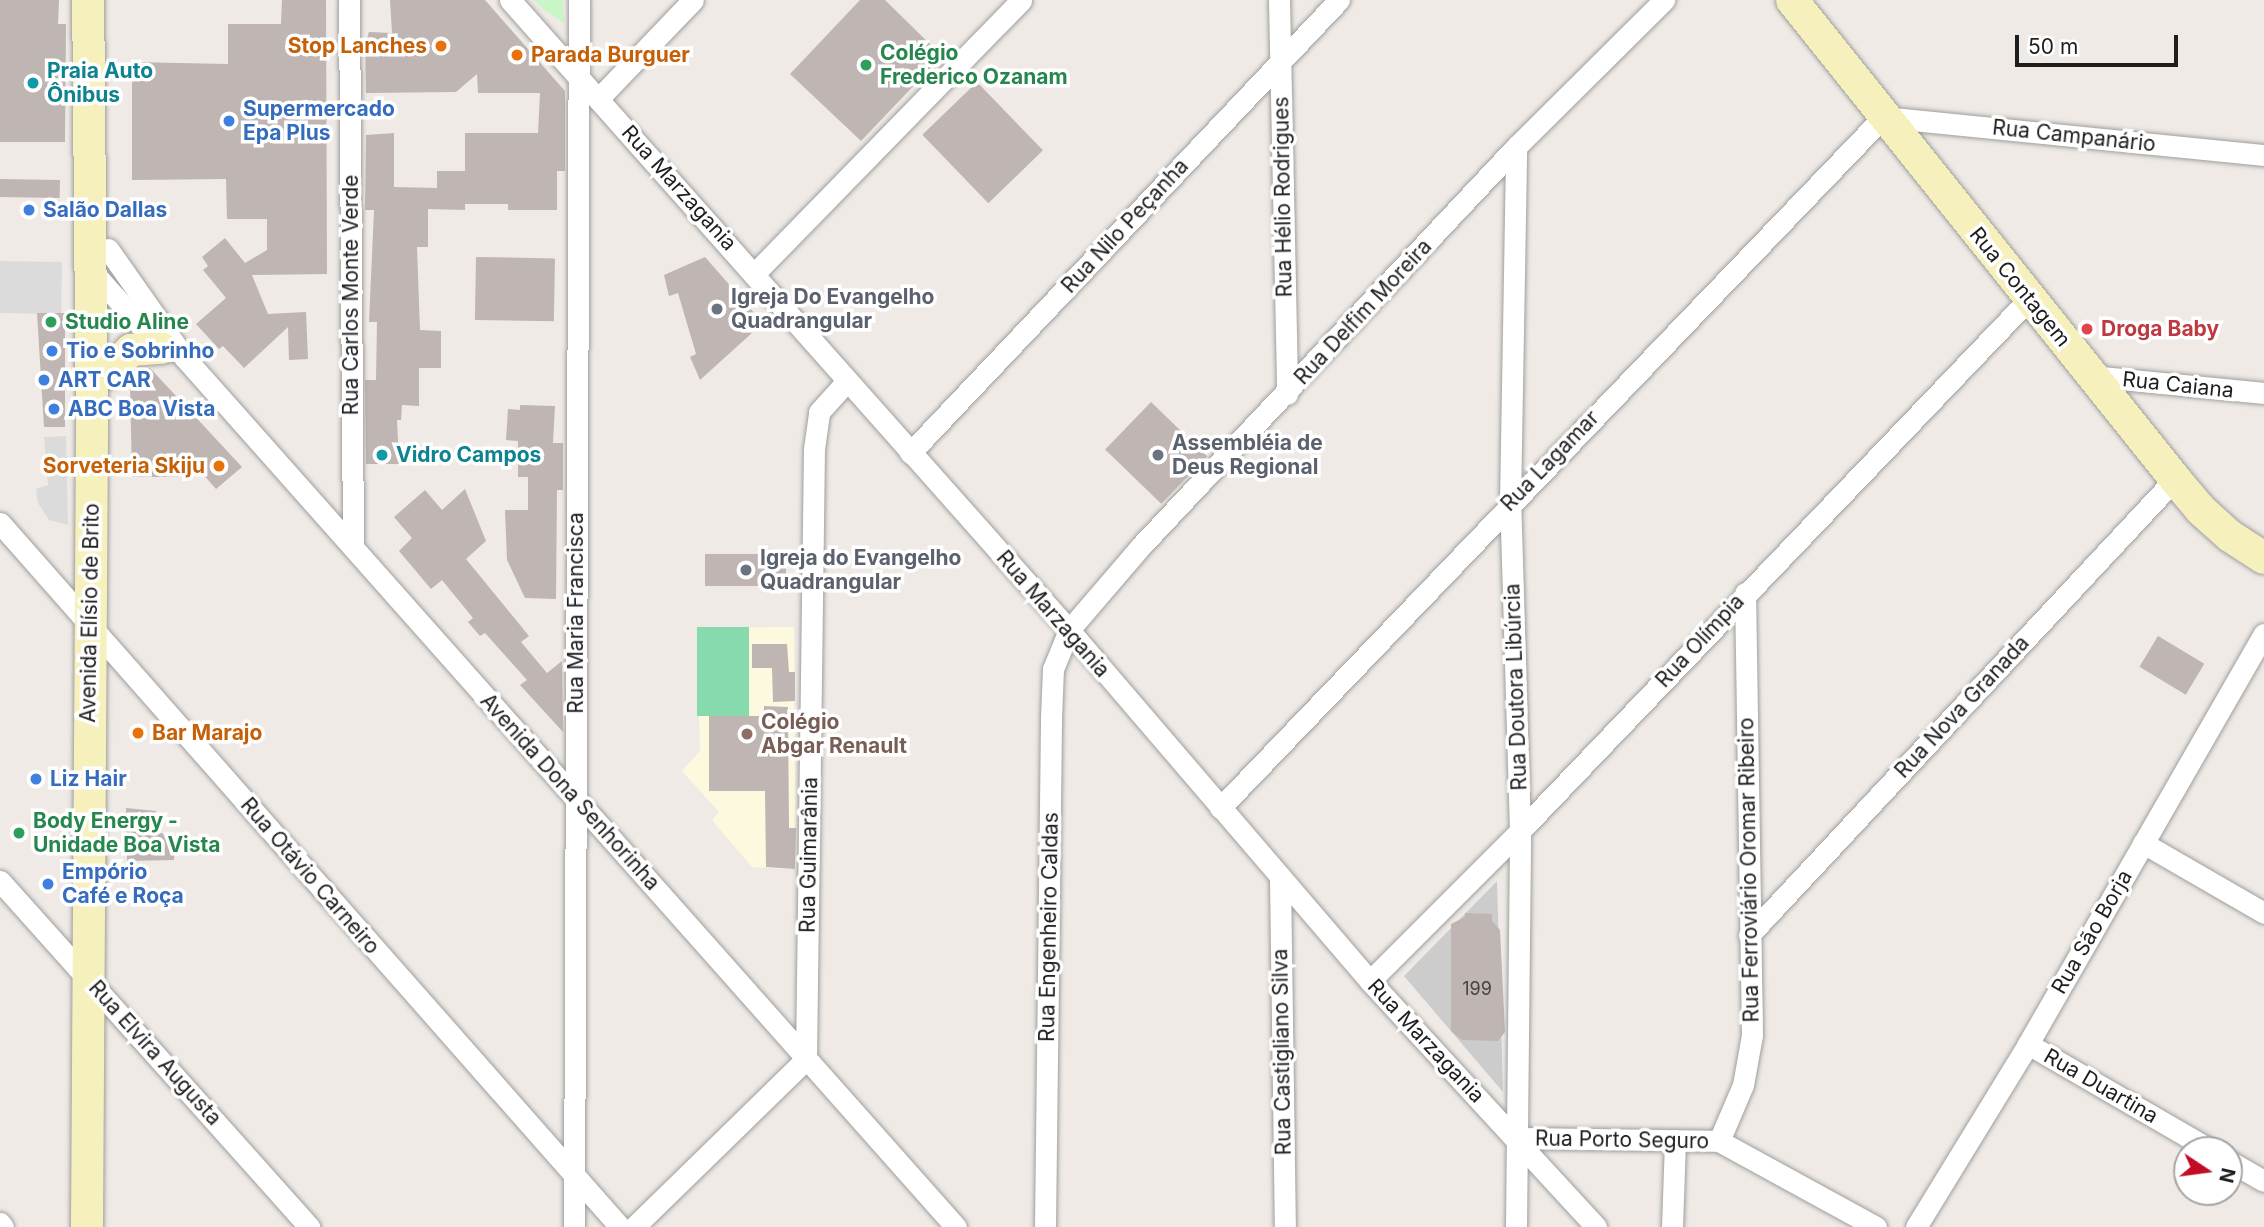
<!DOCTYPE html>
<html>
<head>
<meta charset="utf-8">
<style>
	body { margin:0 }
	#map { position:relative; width:2264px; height:1227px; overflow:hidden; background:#efeae5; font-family:Inter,sans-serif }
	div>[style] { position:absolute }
	.residential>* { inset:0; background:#dcdbdb; transform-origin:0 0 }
	.education>* { inset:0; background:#fdf9df }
	.religious>* { inset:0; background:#ccc }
	.park>* { inset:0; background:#c8f6c4 }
	.pitch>* { inset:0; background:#87daae; transform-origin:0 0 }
	.building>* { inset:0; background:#bfb5b2; transform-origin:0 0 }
	.roads { filter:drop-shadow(0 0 2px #9f9f9f) drop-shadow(0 0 2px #9f9f9f) }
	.street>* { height:21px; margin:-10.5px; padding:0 10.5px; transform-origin:10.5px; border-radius:10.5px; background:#fff }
	.secondary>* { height:32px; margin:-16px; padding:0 16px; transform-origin:16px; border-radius:16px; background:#f6f1bc }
	.dots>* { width:19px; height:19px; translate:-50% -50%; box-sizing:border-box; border:4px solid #fff; border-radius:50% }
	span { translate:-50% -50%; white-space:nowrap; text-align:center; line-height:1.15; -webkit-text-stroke:7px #fff; paint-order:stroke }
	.number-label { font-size:18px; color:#464443 }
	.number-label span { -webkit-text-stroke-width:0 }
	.food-label { font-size:21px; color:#c56008; font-weight:700 }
	.right { translate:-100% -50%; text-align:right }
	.left { translate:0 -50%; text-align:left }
	.leisure-label { font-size:21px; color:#27864d; font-weight:700 }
	.culture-label { font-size:21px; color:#0d838f; font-weight:700 }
	.shop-label { font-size:21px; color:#366cbe; font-weight:700 }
	.street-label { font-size:21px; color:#1e1e1e }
	.worship-label { font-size:21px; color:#5b616d; font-weight:700 }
	.health-label { font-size:21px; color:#be3a42; font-weight:700 }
	.education-label { font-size:21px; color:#785e54; font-weight:700 }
	.north { position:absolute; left:2173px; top:1136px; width:70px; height:70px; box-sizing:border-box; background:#fff; border:2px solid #a5a5a5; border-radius:50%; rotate:103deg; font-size:19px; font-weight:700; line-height:28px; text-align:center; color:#1e1e1e }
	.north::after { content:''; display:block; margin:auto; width:24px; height:32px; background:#c20b25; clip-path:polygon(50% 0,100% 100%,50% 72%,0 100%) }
	.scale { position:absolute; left:2015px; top:35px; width:163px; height:32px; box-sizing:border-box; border:4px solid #1e1e1e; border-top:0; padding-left:9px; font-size:21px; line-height:24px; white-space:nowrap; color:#1e1e1e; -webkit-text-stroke:5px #fff; paint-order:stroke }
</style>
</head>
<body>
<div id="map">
	<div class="residential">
		<i style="left:0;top:261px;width:62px;height:52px;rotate:1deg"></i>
		<i style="clip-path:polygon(66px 436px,68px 525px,49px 520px,38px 503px,36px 489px,48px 485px,44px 437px)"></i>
	</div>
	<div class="education">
		<i style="clip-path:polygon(794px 627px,796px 869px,752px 867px,712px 820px,719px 812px,682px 771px,700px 751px,697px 628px)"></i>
	</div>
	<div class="religious">
		<i style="clip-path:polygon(1497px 881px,1503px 1092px,1404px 976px)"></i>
	</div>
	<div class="park">
		<i style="clip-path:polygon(534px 0,563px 0,564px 23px,544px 10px)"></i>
	</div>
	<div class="pitch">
		<i style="left:749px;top:627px;width:89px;height:52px;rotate:90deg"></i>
	</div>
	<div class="building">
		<i style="clip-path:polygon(0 0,59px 0,58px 24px,66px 24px,65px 142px,0 142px)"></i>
		<i style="clip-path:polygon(282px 0,326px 0,327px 274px,252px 275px,268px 314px,306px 312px,308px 359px,289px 360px,288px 327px,244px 368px,223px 346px,219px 349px,196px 324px,226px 298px,203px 270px,208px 266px,202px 257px,225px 238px,245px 263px,267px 250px,267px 219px,227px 219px,226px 179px,132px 180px,132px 62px,228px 64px,228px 24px,281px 24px)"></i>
		<i style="clip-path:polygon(390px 0,485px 0,565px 91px,565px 171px,557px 171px,557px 210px,508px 210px,508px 204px,465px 204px,465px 210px,428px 209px,428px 247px,417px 247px,420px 330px,441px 331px,441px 368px,419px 368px,419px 406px,402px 405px,401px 420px,397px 420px,399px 464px,366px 464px,365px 380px,376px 380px,377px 322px,369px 322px,374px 210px,365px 210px,366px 135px,394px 133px,394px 187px,437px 188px,437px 171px,465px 171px,465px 133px,538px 133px,540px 93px,478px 93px,477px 74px,456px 92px,366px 93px,365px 44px,369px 32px,392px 33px)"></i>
		<i style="clip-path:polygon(860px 0,885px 0,942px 56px,861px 141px,790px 74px)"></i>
		<i style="left:977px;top:82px;width:95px;height:76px;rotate:46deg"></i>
		<i style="left:0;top:179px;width:60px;height:18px;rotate:1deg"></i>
		<i style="left:476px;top:257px;width:79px;height:63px;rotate:1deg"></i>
		<i style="clip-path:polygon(705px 257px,763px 323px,700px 380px,690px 357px,696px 354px,678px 293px,669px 296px,664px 275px)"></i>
		<i style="clip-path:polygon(37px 313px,65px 313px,65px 427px,44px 427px)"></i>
		<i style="clip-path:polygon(139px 368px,150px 368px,242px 467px,216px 489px,195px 465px,183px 477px,132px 477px,130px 384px)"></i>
		<i style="left:1151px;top:402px;width:78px;height:66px;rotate:44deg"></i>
		<i style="clip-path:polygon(520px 405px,555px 406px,553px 443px,563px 443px,563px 490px,557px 490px,556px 599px,525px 598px,507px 560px,505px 510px,528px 510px,528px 477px,518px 477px,518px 441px,506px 440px,508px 409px,520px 410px)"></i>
		<i style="clip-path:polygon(465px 489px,486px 541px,466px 559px,529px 636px,521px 642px,547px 673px,562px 661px,563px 732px,520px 685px,527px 680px,485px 633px,480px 636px,468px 622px,473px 618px,442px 580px,431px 589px,399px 551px,412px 538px,394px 517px,425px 490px,442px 510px)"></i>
		<i style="left:705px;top:554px;width:81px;height:32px"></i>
		<i style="left:2158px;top:636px;width:54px;height:36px;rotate:31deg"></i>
		<i style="clip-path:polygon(752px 644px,787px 644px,789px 672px,795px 672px,795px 701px,773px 702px,772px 668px,752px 668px)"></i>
		<i style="clip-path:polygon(764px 706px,788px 707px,789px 828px,796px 828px,795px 869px,766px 867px,765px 791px,709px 791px,709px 716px,764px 716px)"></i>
		<i style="clip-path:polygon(126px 808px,156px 811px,156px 833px,175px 834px,174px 860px,127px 861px)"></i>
		<i style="clip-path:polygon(1465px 913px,1492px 914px,1492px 921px,1500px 930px,1505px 1032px,1498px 1041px,1462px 1040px,1451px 1031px,1451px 924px,1465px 917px)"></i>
	</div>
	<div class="roads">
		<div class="street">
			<i style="left:349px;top:0;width:547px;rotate:89.58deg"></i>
			<i style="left:510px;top:0;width:842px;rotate:48.42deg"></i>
			<i style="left:1069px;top:630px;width:462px;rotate:49.4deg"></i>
			<i style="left:1370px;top:981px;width:334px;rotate:47.4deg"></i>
			<i style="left:1279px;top:0;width:394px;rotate:88.8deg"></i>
			<i style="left:598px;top:99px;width:137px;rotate:-46.2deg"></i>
			<i style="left:108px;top:249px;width:132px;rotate:54.9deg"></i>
			<i style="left:184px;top:357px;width:1163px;rotate:48.42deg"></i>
			<i style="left:91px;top:270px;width:105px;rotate:48.1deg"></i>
			<i style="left:161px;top:348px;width:9px;rotate:21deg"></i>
			<i style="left:755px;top:273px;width:381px;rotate:-45.7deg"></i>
			<i style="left:2091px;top:376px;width:174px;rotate:5.6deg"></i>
			<i style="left:910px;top:453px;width:624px;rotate:-46.56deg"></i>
			<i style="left:0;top:523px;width:938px;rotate:48.63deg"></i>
			<i style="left:1220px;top:808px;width:958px;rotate:-46.18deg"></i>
			<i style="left:1883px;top:117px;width:383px;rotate:5.7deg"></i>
			<i style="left:2143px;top:843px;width:140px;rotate:30deg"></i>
			<i style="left:1280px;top:878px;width:349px;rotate:89.2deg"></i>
			<i style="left:0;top:881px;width:464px;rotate:48.2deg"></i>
			<i style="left:1749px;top:935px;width:624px;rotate:-46.95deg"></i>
			<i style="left:1370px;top:981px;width:212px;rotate:-45deg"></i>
			<i style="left:1520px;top:831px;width:736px;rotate:-46.27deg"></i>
			<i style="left:2028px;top:1044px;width:211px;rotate:30.1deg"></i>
			<i style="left:1515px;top:1138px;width:204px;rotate:0.8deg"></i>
			<i style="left:1719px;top:1141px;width:179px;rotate:28.7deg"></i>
			<i style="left:1719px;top:1141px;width:61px;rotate:-66.8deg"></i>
			<i style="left:1743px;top:1085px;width:51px;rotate:-79.8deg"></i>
			<i style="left:1752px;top:1035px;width:442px;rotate:-90.9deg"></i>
			<i style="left:2229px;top:1161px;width:40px;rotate:29.7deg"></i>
			<i style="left:0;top:1223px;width:5px;rotate:53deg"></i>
			<i style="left:574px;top:1227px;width:1227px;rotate:-89.77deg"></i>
			<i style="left:634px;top:1227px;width:240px;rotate:-44.3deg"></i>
			<i style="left:806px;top:1059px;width:610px;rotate:-89.25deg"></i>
			<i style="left:814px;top:449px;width:37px;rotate:-82deg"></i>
			<i style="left:819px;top:412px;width:42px;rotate:-47.9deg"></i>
			<i style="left:1045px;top:1227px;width:509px;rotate:-89.32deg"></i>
			<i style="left:1051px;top:718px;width:49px;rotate:-87.7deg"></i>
			<i style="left:1053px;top:669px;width:42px;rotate:-67.7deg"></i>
			<i style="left:1069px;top:630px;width:111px;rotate:-49.4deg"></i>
			<i style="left:1141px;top:546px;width:548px;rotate:-46.78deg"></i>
			<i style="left:1516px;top:147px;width:209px;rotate:-44.8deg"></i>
			<i style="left:1516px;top:1227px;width:396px;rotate:-89.4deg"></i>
			<i style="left:1520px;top:831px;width:329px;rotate:-91.7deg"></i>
			<i style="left:1510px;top:502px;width:355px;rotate:-89deg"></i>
			<i style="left:1672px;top:1227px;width:87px;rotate:-88deg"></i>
			<i style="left:1916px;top:1227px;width:215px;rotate:-58.5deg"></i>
			<i style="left:2028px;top:1044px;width:473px;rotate:-60.1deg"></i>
		</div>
		<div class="secondary">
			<i style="left:1792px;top:0;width:613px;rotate:51.35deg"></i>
			<i style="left:2175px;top:479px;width:40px;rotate:50deg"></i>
			<i style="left:2201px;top:510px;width:39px;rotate:42deg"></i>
			<i style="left:2230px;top:536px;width:40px;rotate:32.9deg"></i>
			<i style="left:108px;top:373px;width:33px;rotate:-45deg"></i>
			<i style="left:131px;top:350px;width:30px;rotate:-4deg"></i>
			<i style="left:87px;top:1227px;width:787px;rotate:-89.64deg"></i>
			<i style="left:92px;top:440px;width:440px;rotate:-90.5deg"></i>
		</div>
	</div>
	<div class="dots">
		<i style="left:441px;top:46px;background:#e8710a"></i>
		<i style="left:517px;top:55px;background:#e8710a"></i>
		<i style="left:866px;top:65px;background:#2e9e5b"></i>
		<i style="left:33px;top:83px;background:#0f9aa8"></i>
		<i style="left:229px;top:121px;background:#3f7fe0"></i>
		<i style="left:29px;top:210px;background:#3f7fe0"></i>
		<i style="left:717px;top:309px;background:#6b7280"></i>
		<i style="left:51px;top:322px;background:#2e9e5b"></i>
		<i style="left:2087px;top:329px;background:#e0444e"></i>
		<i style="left:52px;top:351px;background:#3f7fe0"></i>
		<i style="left:44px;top:380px;background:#3f7fe0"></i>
		<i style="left:54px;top:409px;background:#3f7fe0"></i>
		<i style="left:382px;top:455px;background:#0f9aa8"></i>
		<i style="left:1158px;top:455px;background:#6b7280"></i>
		<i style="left:219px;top:466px;background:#e8710a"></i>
		<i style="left:746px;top:570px;background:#6b7280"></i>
		<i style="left:138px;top:733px;background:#e8710a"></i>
		<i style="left:747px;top:734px;background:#8d6e63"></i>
		<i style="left:36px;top:779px;background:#3f7fe0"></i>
		<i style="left:19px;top:833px;background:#2e9e5b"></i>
		<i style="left:48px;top:884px;background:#3f7fe0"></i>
	</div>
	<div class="number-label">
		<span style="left:1477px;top:989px">199</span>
	</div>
	<div class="food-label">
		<span class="right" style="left:427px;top:46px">Stop Lanches</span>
		<span class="left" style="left:531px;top:55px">Parada Burguer</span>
		<span class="right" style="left:205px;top:466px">Sorveteria Skiju</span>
		<span class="left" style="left:152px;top:733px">Bar Marajo</span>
	</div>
	<div class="leisure-label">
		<span class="left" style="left:880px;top:65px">Colégio<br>Frederico Ozanam</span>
		<span class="left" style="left:65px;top:322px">Studio Aline</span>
		<span class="left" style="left:33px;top:833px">Body Energy -<br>Unidade Boa Vista</span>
	</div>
	<div class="culture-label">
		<span class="left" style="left:47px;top:83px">Praia Auto<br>Ônibus</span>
		<span class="left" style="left:396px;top:455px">Vidro Campos</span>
	</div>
	<div class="shop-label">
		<span class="left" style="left:243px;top:121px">Supermercado<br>Epa Plus</span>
		<span class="left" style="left:43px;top:210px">Salão Dallas</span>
		<span class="left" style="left:66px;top:351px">Tio e Sobrinho</span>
		<span class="left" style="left:58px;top:380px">ART CAR</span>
		<span class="left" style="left:68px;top:409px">ABC Boa Vista</span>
		<span class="left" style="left:50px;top:779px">Liz Hair</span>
		<span class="left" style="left:62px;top:884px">Empório<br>Café e Roça</span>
	</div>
	<div class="street-label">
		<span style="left:2074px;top:136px;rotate:6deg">Rua Campanário</span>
		<span style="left:679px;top:188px;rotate:48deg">Rua Marzagania</span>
		<span style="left:1283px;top:197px;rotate:-91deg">Rua Hélio Rodrigues</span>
		<span style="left:1125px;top:226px;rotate:-47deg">Rua Nilo Peçanha</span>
		<span style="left:2020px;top:287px;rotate:51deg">Rua Contagem</span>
		<span style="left:351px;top:295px;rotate:-90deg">Rua Carlos Monte Verde</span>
		<span style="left:1363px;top:312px;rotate:-47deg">Rua Delfim Moreira</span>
		<span style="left:2178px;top:385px;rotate:6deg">Rua Caiana</span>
		<span style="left:1550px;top:461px;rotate:-46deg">Rua Lagamar</span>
		<span style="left:90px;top:613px;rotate:-89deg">Avenida Elísio de Brito</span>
		<span style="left:576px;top:613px;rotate:-90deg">Rua Maria Francisca</span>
		<span style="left:1053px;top:614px;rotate:49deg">Rua Marzagania</span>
		<span style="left:1700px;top:641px;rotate:-47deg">Rua Olímpia</span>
		<span style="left:1516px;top:687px;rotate:-92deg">Rua Doutora Libúrcia</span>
		<span style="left:1962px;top:707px;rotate:-47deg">Rua Nova Granada</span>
		<span style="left:570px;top:792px;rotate:48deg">Avenida Dona Senhorinha</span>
		<span style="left:809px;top:855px;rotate:-89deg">Rua Guimarânia</span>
		<span style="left:1749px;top:870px;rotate:-91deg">Rua Ferroviário Oromar Ribeiro</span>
		<span style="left:310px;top:876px;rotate:49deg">Rua Otávio Carneiro</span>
		<span style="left:1049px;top:927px;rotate:-89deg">Rua Engenheiro Caldas</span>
		<span style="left:2092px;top:932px;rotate:-60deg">Rua São Borja</span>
		<span style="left:1426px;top:1041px;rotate:47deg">Rua Marzagania</span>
		<span style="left:1282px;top:1052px;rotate:-91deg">Rua Castigliano Silva</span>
		<span style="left:155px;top:1053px;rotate:48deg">Rua Elvira Augusta</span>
		<span style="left:2101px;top:1086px;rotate:30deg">Rua Duartina</span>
		<span style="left:1622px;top:1140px;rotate:1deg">Rua Porto Seguro</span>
	</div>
	<div class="worship-label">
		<span class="left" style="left:731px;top:309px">Igreja Do Evangelho<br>Quadrangular</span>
		<span class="left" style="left:1172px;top:455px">Assembléia de<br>Deus Regional</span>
		<span class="left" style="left:760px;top:570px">Igreja do Evangelho<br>Quadrangular</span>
	</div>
	<div class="health-label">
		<span class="left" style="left:2101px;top:329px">Droga Baby</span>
	</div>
	<div class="education-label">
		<span class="left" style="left:761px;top:734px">Colégio<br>Abgar Renault</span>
	</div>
	<div class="north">N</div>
	<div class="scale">50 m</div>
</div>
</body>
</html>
